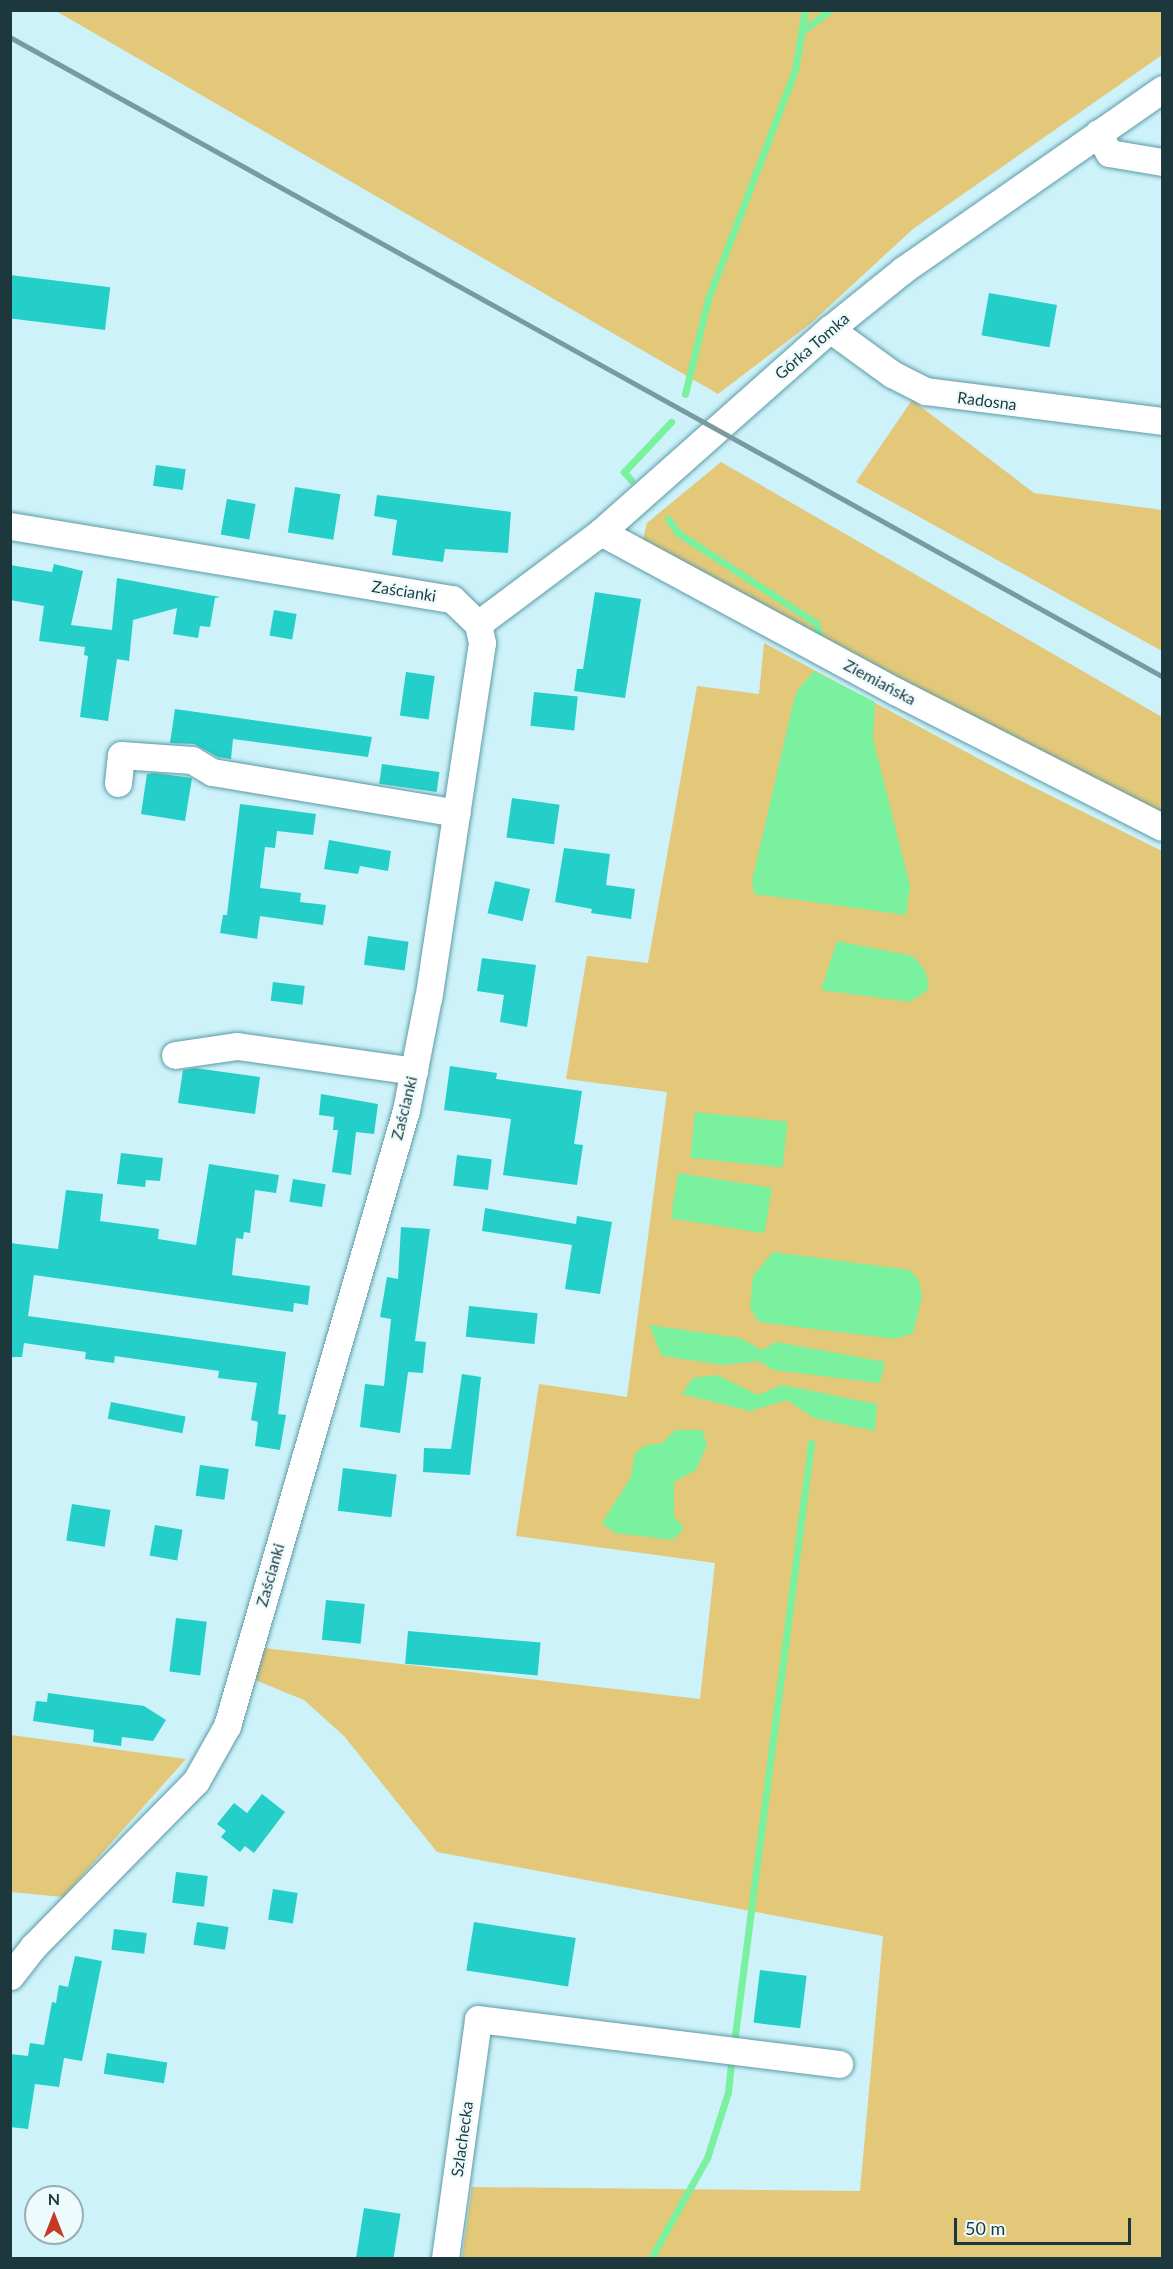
<!DOCTYPE html>
<html>
<head>
<meta charset="utf-8">
<style>
	body { margin:0 }
	#map { position:relative; width:1173px; height:2269px; overflow:hidden; background:#cdf2fa; font-family:Lato,sans-serif }
	div>[style] { position:absolute }
	.green>* { inset:0; background:#e3c879 }
	.water>* { inset:0; background:#7af19e; transform-origin:0 0 }
	.stream>* { height:7px; margin:-3.5px; padding:0 3.5px; transform-origin:3.5px; border-radius:3.5px; background:#7af19e }
	.building>* { inset:0; background:#24cec9; transform-origin:0 0 }
	.roads { filter:drop-shadow(0 0 2px #5c9ba7) drop-shadow(0 0 2px #5c9ba7) }
	.minor>* { height:27px; margin:-13.5px; padding:0 13.5px; transform-origin:13.5px; border-radius:13.5px; background:#fff }
	.rail>* { height:4.5px; margin:-2.25px; padding:0 2.25px; transform-origin:2.25px; border-radius:2.25px; background:#7a9aa1 }
	span { translate:-50% -50%; white-space:nowrap; text-align:center; line-height:1.15; -webkit-text-stroke:5px #eefbfd; paint-order:stroke }
	.street-label { font-size:16px; color:#1d383d }
	.frame { position:absolute; inset:0; border:12px solid #1d383d; pointer-events:none }
	.north { position:absolute; left:24px; top:2185px; width:60px; height:60px; box-sizing:border-box; background:#eefbfd; border:2px solid #9aadb0; border-radius:50%; rotate:0deg; font-size:16px; font-weight:700; line-height:24px; text-align:center; color:#1d383d }
	.north::after { content:''; display:block; margin:auto; width:21px; height:27px; background:#c53a24; clip-path:polygon(50% 0,100% 100%,50% 72%,0 100%) }
	.scale { position:absolute; left:954px; top:2218px; width:177px; height:27px; box-sizing:border-box; border:3px solid #1d383d; border-top:0; padding-left:8px; font-size:18px; line-height:21px; white-space:nowrap; color:#1d383d; -webkit-text-stroke:4px #eefbfd; paint-order:stroke }
</style>
</head>
<body>
<div id="map">
	<div class="green">
		<i style="clip-path:polygon(1162px 10px,1162px 55px,913px 229px,810px 324px,718px 394px,56px 11px)"></i>
		<i style="clip-path:polygon(912px 400px,1034px 493px,1162px 510px,1162px 651px,856px 482px)"></i>
		<i style="clip-path:polygon(721px 462px,1162px 717px,1162px 814px,989px 726px,643px 539px,647px 523px)"></i>
		<i style="clip-path:polygon(764px 643px,1009px 775px,1162px 851px,1162px 2258px,462px 2258px,472px 2187px,860px 2191px,883px 1936px,437px 1852px,344px 1736px,304px 1700px,255px 1680px,264px 1648px,700px 1699px,715px 1563px,516px 1536px,539px 1384px,627px 1397px,667px 1092px,566px 1079px,587px 956px,648px 963px,697px 686px,759px 694px)"></i>
		<i style="clip-path:polygon(11px 1735px,186px 1759px,63px 1897px,11px 1892px)"></i>
	</div>
	<div class="water">
		<i style="clip-path:polygon(814px 671px,875px 702px,873px 739px,910px 886px,906px 915px,754px 894px,752px 881px,793px 704px,797px 691px)"></i>
		<i style="clip-path:polygon(837px 941px,913px 956px,925px 970px,929px 989px,910px 1002px,821px 990px)"></i>
		<i style="left:695px;top:1112px;width:93px;height:46px;rotate:6deg"></i>
		<i style="left:678px;top:1173px;width:95px;height:46px;rotate:9deg"></i>
		<i style="clip-path:polygon(773px 1252px,910px 1270px,919px 1280px,922px 1297px,913px 1333px,895px 1339px,759px 1322px,750px 1308px,753px 1276px)"></i>
		<i style="clip-path:polygon(649px 1325px,740px 1338px,762px 1350px,777px 1342px,885px 1362px,880px 1383px,773px 1370px,759px 1361px,724px 1365px,662px 1356px)"></i>
		<i style="clip-path:polygon(717px 1375px,758px 1395px,782px 1385px,877px 1404px,875px 1431px,814px 1418px,787px 1400px,750px 1411px,682px 1394px,693px 1378px)"></i>
		<i style="clip-path:polygon(676px 1430px,702px 1430px,707px 1445px,696px 1470px,674px 1482px,674px 1516px,684px 1529px,672px 1540px,615px 1533px,602px 1523px,631px 1477px,635px 1453px,644px 1446px,662px 1443px)"></i>
	</div>
	<div class="stream">
		<i style="left:801px;top:32px;width:36px;rotate:-37deg"></i>
		<i style="left:685px;top:394px;width:98px;rotate:-76.4deg"></i>
		<i style="left:708px;top:299px;width:245px;rotate:-69.2deg"></i>
		<i style="left:795px;top:70px;width:61px;rotate:-80.5deg"></i>
		<i style="left:631px;top:480px;width:11px;rotate:-131deg"></i>
		<i style="left:624px;top:472px;width:69px;rotate:-46.8deg"></i>
		<i style="left:668px;top:519px;width:17px;rotate:54deg"></i>
		<i style="left:678px;top:533px;width:165px;rotate:33.1deg"></i>
		<i style="left:816px;top:623px;width:16px;rotate:76deg"></i>
		<i style="left:735px;top:2035px;width:597px;rotate:-82.68deg"></i>
		<i style="left:651px;top:2258px;width:115px;rotate:-60.8deg"></i>
		<i style="left:707px;top:2158px;width:69px;rotate:-72.3deg"></i>
		<i style="left:728px;top:2092px;width:28px;rotate:-84deg"></i>
	</div>
	<div class="building">
		<i style="left:10px;top:275px;width:101px;height:43px;rotate:7deg"></i>
		<i style="left:989px;top:293px;width:69px;height:43px;rotate:10deg"></i>
		<i style="left:156px;top:465px;width:30px;height:21px;rotate:8deg"></i>
		<i style="left:295px;top:487px;width:46px;height:46px;rotate:9deg"></i>
		<i style="clip-path:polygon(377px 495px,511px 512px,508px 553px,445px 549px,443px 562px,392px 555px,397px 520px,374px 516px)"></i>
		<i style="left:227px;top:499px;width:29px;height:36px;rotate:10deg"></i>
		<i style="clip-path:polygon(54px 564px,83px 571px,71px 625px,112px 630px,117px 578px,220px 597px,215px 598px,210px 627px,200px 626px,198px 638px,173px 634px,177px 608px,133px 620px,129px 661px,117px 659px,108px 721px,80px 717px,88px 656px,84px 655px,85px 647px,39px 641px,44px 606px,10px 600px,10px 565px,52px 572px)"></i>
		<i style="clip-path:polygon(595px 592px,641px 599px,625px 698px,574px 691px,577px 669px,583px 669px)"></i>
		<i style="left:274px;top:610px;width:23px;height:26px;rotate:10deg"></i>
		<i style="left:406px;top:672px;width:29px;height:44px;rotate:8deg"></i>
		<i style="left:534px;top:692px;width:44px;height:34px;rotate:6deg"></i>
		<i style="clip-path:polygon(175px 709px,372px 737px,368px 757px,233px 739px,231px 759px,218px 757px,194px 744px,170px 743px)"></i>
		<i style="left:382px;top:764px;width:58px;height:20px;rotate:8deg"></i>
		<i style="clip-path:polygon(155px 773px,192px 778px,185px 821px,141px 814px,147px 774px)"></i>
		<i style="left:512px;top:798px;width:48px;height:40px;rotate:8deg"></i>
		<i style="clip-path:polygon(240px 804px,316px 814px,313px 835px,277px 831px,275px 848px,265px 847px,260px 888px,301px 893px,300px 902px,326px 905px,323px 925px,260px 916px,257px 939px,220px 933px,223px 915px,227px 915px)"></i>
		<i style="clip-path:polygon(329px 840px,391px 851px,388px 871px,360px 866px,358px 874px,324px 869px)"></i>
		<i style="clip-path:polygon(564px 848px,610px 854px,606px 885px,635px 889px,631px 919px,591px 913px,592px 909px,555px 902px)"></i>
		<i style="left:495px;top:881px;width:36px;height:33px;rotate:13deg"></i>
		<i style="left:368px;top:936px;width:41px;height:29px;rotate:8deg"></i>
		<i style="clip-path:polygon(482px 958px,536px 965px,527px 1027px,500px 1022px,504px 995px,477px 991px)"></i>
		<i style="left:273px;top:982px;width:32px;height:19px;rotate:7deg"></i>
		<i style="clip-path:polygon(450px 1066px,497px 1073px,496px 1079px,582px 1091px,574px 1144px,583px 1145px,577px 1185px,503px 1175px,511px 1119px,444px 1110px)"></i>
		<i style="clip-path:polygon(195px 1068px,260px 1077px,255px 1114px,178px 1103px,183px 1070px)"></i>
		<i style="clip-path:polygon(321px 1094px,378px 1104px,374px 1134px,356px 1132px,351px 1175px,332px 1172px,338px 1130px,333px 1130px,334px 1117px,319px 1115px)"></i>
		<i style="clip-path:polygon(121px 1153px,163px 1158px,160px 1181px,146px 1180px,145px 1187px,117px 1184px)"></i>
		<i style="left:457px;top:1155px;width:35px;height:31px;rotate:7deg"></i>
		<i style="clip-path:polygon(209px 1164px,279px 1175px,276px 1193px,255px 1190px,250px 1233px,244px 1232px,243px 1239px,236px 1238px,232px 1275px,310px 1286px,308px 1305px,294px 1303px,293px 1312px,34px 1275px,28px 1316px,286px 1352px,278px 1414px,286px 1415px,280px 1450px,255px 1446px,258px 1422px,251px 1420px,257px 1383px,218px 1378px,219px 1371px,150px 1361px,115px 1356px,114px 1363px,85px 1359px,86px 1352px,24px 1343px,22px 1357px,10px 1357px,10px 1243px,58px 1249px,66px 1190px,103px 1194px,100px 1221px,159px 1229px,158px 1239px,196px 1245px)"></i>
		<i style="left:293px;top:1179px;width:33px;height:23px;rotate:9deg"></i>
		<i style="clip-path:polygon(485px 1208px,576px 1224px,577px 1216px,612px 1222px,600px 1294px,565px 1289px,572px 1245px,482px 1231px)"></i>
		<i style="clip-path:polygon(401px 1227px,430px 1229px,415px 1341px,426px 1342px,423px 1373px,408px 1372px,400px 1433px,360px 1427px,365px 1384px,384px 1386px,391px 1319px,380px 1317px,387px 1277px,398px 1279px)"></i>
		<i style="left:469px;top:1306px;width:69px;height:31px;rotate:6deg"></i>
		<i style="clip-path:polygon(462px 1374px,481px 1377px,470px 1475px,423px 1472px,424px 1448px,451px 1449px)"></i>
		<i style="left:111px;top:1402px;width:76px;height:17px;rotate:11deg"></i>
		<i style="left:200px;top:1465px;width:29px;height:31px;rotate:8deg"></i>
		<i style="left:343px;top:1468px;width:54px;height:43px;rotate:7deg"></i>
		<i style="left:72px;top:1504px;width:39px;height:37px;rotate:9deg"></i>
		<i style="left:155px;top:1525px;width:28px;height:31px;rotate:10deg"></i>
		<i style="left:326px;top:1600px;width:39px;height:40px;rotate:6deg"></i>
		<i style="left:176px;top:1618px;width:31px;height:54px;rotate:7deg"></i>
		<i style="left:408px;top:1631px;width:133px;height:33px;rotate:5deg"></i>
		<i style="clip-path:polygon(48px 1693px,144px 1706px,166px 1720px,153px 1741px,122px 1737px,121px 1746px,93px 1742px,94px 1730px,33px 1721px,36px 1701px,47px 1702px)"></i>
		<i style="clip-path:polygon(262px 1794px,285px 1812px,254px 1853px,245px 1846px,240px 1852px,221px 1837px,226px 1831px,217px 1824px,234px 1803px,247px 1813px)"></i>
		<i style="left:176px;top:1872px;width:32px;height:31px;rotate:7deg"></i>
		<i style="left:273px;top:1889px;width:25px;height:31px;rotate:9deg"></i>
		<i style="left:197px;top:1922px;width:32px;height:23px;rotate:9deg"></i>
		<i style="left:474px;top:1922px;width:103px;height:49px;rotate:9deg"></i>
		<i style="left:114px;top:1929px;width:33px;height:21px;rotate:7deg"></i>
		<i style="clip-path:polygon(75px 1956px,102px 1961px,82px 2061px,64px 2058px,59px 2087px,35px 2084px,28px 2129px,10px 2127px,10px 2054px,28px 2056px,30px 2043px,44px 2045px,52px 2002px,56px 2003px,59px 1985px,68px 1987px)"></i>
		<i style="left:760px;top:1970px;width:47px;height:53px;rotate:7deg"></i>
		<i style="left:107px;top:2053px;width:61px;height:21px;rotate:9deg"></i>
		<i style="left:364px;top:2208px;width:37px;height:52px;rotate:9deg"></i>
	</div>
	<div class="roads">
		<div class="minor">
			<i style="left:1098px;top:133px;width:23px;rotate:61deg"></i>
			<i style="left:1109px;top:153px;width:54px;rotate:9.6deg"></i>
			<i style="left:830px;top:329px;width:77px;rotate:36deg"></i>
			<i style="left:892px;top:374px;width:38px;rotate:27deg"></i>
			<i style="left:926px;top:391px;width:238px;rotate:7.2deg"></i>
			<i style="left:10px;top:526px;width:448px;rotate:9.4deg"></i>
			<i style="left:452px;top:599px;width:36px;rotate:44deg"></i>
			<i style="left:478px;top:624px;width:19px;rotate:78deg"></i>
			<i style="left:482px;top:643px;width:359px;rotate:98.6deg"></i>
			<i style="left:428px;top:998px;width:114px;rotate:101.1deg"></i>
			<i style="left:406px;top:1110px;width:641px;rotate:106.2deg"></i>
			<i style="left:227px;top:1726px;width:63px;rotate:119.4deg"></i>
			<i style="left:196px;top:1781px;width:233px;rotate:134.5deg"></i>
			<i style="left:33px;top:1947px;width:37px;rotate:128deg"></i>
			<i style="left:601px;top:532px;width:336px;rotate:28.4deg"></i>
			<i style="left:897px;top:692px;width:297px;rotate:27deg"></i>
			<i style="left:478px;top:624px;width:154px;rotate:-36.8deg"></i>
			<i style="left:601px;top:532px;width:306px;rotate:-41.6deg"></i>
			<i style="left:830px;top:329px;width:94px;rotate:-38.9deg"></i>
			<i style="left:903px;top:270px;width:316px;rotate:-34.9deg"></i>
			<i style="left:118px;top:783px;width:28px;rotate:-84deg"></i>
			<i style="left:121px;top:755px;width:71px;rotate:4deg"></i>
			<i style="left:192px;top:760px;width:23px;rotate:31deg"></i>
			<i style="left:212px;top:772px;width:248px;rotate:9.5deg"></i>
			<i style="left:175px;top:1055px;width:63px;rotate:-8.3deg"></i>
			<i style="left:237px;top:1046px;width:179px;rotate:8deg"></i>
			<i style="left:445px;top:2258px;width:241px;rotate:-82.1deg"></i>
			<i style="left:478px;top:2019px;width:364px;rotate:7.1deg"></i>
		</div>
	</div>
	<div class="rail">
		<i style="left:10px;top:37px;width:1317px;rotate:29.02deg"></i>
	</div>
	<div class="street-label">
		<span style="left:812px;top:346px;rotate:-41deg">Górka Tomka</span>
		<span style="left:987px;top:401px;rotate:7deg">Radosna</span>
		<span style="left:404px;top:591px;rotate:9deg">Zaścianki</span>
		<span style="left:880px;top:682px;rotate:28deg">Ziemiańska</span>
		<span style="left:404px;top:1108px;rotate:-76deg">Zaścianki</span>
		<span style="left:270px;top:1575px;rotate:-74deg">Zaścianki</span>
		<span style="left:462px;top:2139px;rotate:-82deg">Szlachecka</span>
	</div>
	<div class="frame"></div>
	<div class="north">N</div>
	<div class="scale">50 m</div>
</div>
</body>
</html>
